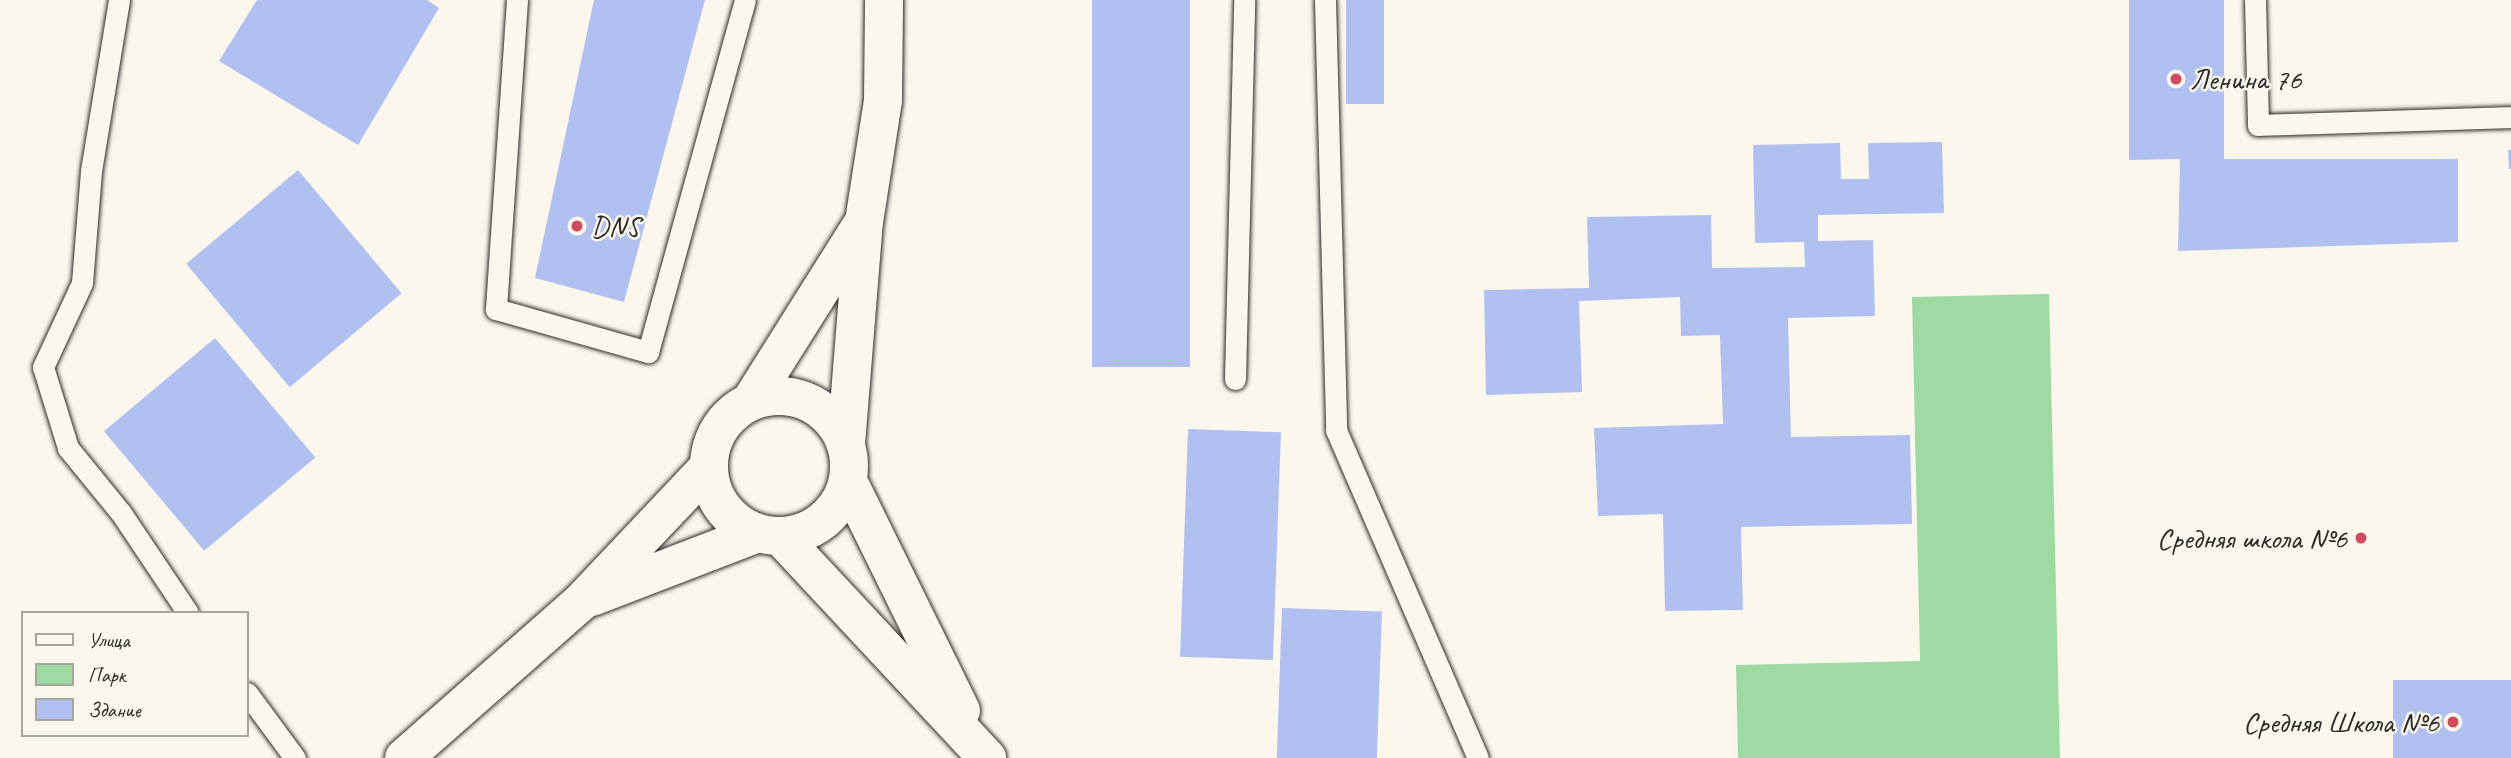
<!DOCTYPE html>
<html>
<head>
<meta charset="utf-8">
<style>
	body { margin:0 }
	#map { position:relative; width:2511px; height:758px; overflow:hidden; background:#fbf7ec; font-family:Caveat,sans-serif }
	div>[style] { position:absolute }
	.green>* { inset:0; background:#9edba2 }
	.building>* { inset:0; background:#b0c0f0; transform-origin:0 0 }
	.roads { filter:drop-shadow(0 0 2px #2b2b2b) drop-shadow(0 0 2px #2b2b2b) }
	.lane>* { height:21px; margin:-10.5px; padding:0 10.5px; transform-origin:10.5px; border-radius:10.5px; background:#fbf7ec }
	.street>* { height:38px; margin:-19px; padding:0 19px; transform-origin:19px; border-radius:19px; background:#fbf7ec }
	.primary>* { height:38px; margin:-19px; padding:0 19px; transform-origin:19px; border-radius:19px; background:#fbf7ec }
	.primary>.ring { margin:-19px; padding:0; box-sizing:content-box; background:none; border:38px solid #fbf7ec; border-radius:50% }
	.dots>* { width:19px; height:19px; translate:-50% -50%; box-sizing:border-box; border:4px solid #fbf7ec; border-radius:50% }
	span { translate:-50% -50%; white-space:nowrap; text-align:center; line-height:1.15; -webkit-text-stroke:5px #fbf7ec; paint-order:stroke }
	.poi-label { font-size:30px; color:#2b2b2b }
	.left { translate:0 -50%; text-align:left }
	.right { translate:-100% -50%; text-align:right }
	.legend { position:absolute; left:21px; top:611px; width:228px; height:126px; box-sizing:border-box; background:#fbf7ec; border:2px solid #a8a59f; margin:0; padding:9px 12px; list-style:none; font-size:21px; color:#2b2b2b }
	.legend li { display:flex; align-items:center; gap:14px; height:35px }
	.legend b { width:35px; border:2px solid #a8a59f }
</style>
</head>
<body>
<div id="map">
	<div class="green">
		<i style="clip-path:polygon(2049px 294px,2060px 758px,1738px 758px,1736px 665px,1920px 661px,1912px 297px)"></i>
	</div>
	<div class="building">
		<i style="clip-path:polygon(257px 0,427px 0,439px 8px,358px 145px,219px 61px)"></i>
		<i style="clip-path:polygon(594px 0,705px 0,624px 302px,535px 278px)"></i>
		<i style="left:1092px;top:0;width:98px;height:367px"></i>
		<i style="left:1346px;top:0;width:38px;height:104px"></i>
		<i style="clip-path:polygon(2129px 0,2224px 0,2224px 159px,2458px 159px,2458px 242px,2178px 251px,2180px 159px,2129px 160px)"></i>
		<i style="clip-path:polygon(1942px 142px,1944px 213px,1818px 215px,1818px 241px,1873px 240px,1875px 316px,1788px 318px,1791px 437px,1910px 435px,1912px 524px,1741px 527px,1743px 610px,1665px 611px,1663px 514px,1598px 516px,1594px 428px,1723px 424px,1720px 335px,1681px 336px,1680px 297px,1579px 301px,1582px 392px,1486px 395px,1484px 290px,1589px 288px,1587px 217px,1711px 215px,1712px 268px,1805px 267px,1804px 242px,1755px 243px,1753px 145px,1840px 143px,1841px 179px,1869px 179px,1868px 143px)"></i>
		<i style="clip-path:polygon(2508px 150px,2511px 150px,2511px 169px,2509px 169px)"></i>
		<i style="left:298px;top:170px;width:161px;height:146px;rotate:50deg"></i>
		<i style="left:215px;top:338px;width:156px;height:145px;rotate:50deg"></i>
		<i style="left:1188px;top:429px;width:93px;height:228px;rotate:2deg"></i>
		<i style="left:1282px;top:608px;width:100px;height:150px;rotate:2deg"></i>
		<i style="left:2511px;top:680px;width:78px;height:118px;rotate:90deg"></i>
	</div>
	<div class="roads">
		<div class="lane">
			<i style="left:119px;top:0;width:173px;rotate:99.3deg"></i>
			<i style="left:91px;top:171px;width:112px;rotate:94.6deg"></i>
			<i style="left:82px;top:283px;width:93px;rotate:114.9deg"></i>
			<i style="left:43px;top:367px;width:85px;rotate:72.8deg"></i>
			<i style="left:68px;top:448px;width:84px;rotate:50.8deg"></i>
			<i style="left:121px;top:513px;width:120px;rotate:56.2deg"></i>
			<i style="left:517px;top:0;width:310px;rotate:93.9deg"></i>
			<i style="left:496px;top:309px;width:158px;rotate:15.8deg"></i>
			<i style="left:648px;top:352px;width:365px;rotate:-74.6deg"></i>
			<i style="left:1325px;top:0;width:430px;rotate:88.5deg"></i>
			<i style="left:1336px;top:430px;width:357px;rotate:66.6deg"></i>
			<i style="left:2255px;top:0;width:125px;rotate:88.6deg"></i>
			<i style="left:2258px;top:125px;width:253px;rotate:-1.8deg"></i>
			<i style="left:1235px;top:379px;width:379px;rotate:-88.6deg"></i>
			<i style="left:247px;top:693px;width:81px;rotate:53.6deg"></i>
		</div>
		<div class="street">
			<i style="left:848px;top:481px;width:256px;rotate:63.8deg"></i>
			<i style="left:782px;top:538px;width:301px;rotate:47deg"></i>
		</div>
		<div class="primary">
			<i class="ring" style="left:709px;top:396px;width:102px;height:102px"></i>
			<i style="left:752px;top:399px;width:204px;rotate:-57.8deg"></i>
			<i style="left:846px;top:444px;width:223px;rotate:-85.4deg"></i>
			<i style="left:864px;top:222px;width:123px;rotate:-81.1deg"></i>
			<i style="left:883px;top:100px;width:100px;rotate:-89.4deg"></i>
			<i style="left:592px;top:597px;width:175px;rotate:-21.1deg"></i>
			<i style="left:404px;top:758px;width:239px;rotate:-41.4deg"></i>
			<i style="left:583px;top:600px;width:180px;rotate:-46.6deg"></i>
		</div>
	</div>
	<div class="dots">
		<i style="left:2176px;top:79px;background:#d1495b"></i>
		<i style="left:577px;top:226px;background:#d1495b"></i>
		<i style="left:2361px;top:538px;background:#d1495b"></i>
		<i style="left:2453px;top:722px;background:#d1495b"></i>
	</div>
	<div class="poi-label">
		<span class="left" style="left:2190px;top:79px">Ленина 76</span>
		<span class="left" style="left:591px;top:226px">DNS</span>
		<span class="right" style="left:2347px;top:538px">Средняя школа №6</span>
		<span class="right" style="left:2439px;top:722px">Средняя Школа №6</span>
	</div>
	<ul class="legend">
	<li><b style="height:9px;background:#fbf7ec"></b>Улица</li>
	<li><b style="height:19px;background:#9edba2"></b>Парк</li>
	<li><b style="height:19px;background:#b0c0f0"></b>Здание</li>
	</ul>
</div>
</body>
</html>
